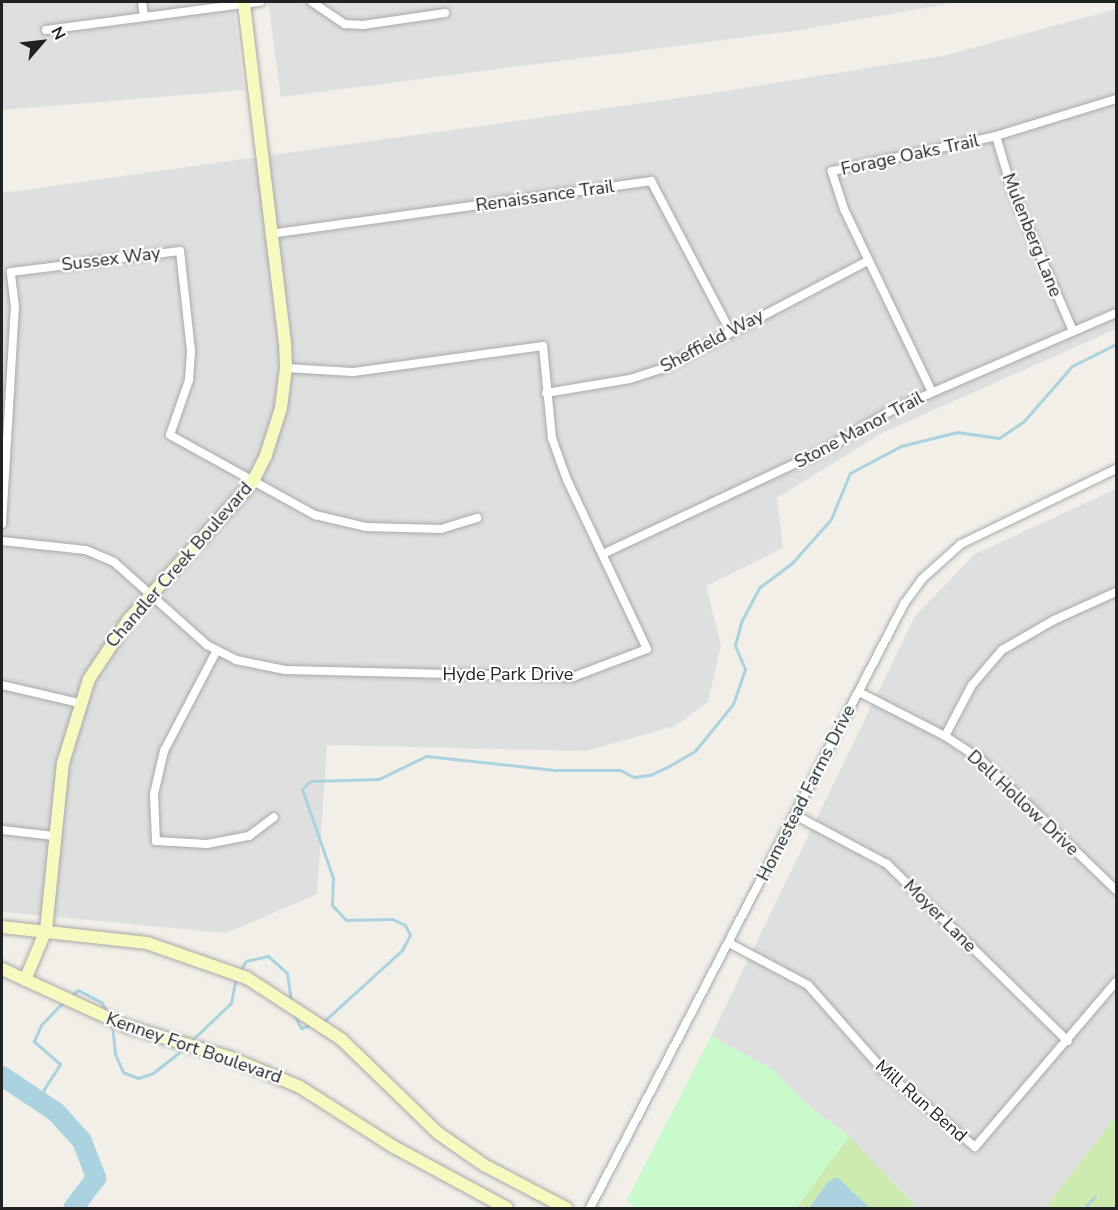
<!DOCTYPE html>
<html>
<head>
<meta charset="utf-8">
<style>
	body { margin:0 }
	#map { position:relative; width:1118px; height:1210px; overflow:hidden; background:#f2efe9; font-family:"Nunito Sans",sans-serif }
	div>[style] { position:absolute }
	.residential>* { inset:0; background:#e0dfdf }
	.grass>* { inset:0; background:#cdebb0 }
	.park>* { inset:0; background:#c8facc }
	.water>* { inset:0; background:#aad3df }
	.stream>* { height:3px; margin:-1.5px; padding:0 1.5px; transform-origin:1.5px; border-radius:1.5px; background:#aad3df }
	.river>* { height:20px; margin:-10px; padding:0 10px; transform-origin:10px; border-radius:10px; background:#aad3df }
	.roads { filter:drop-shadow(0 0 2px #a9a9a9) drop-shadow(0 0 2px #a9a9a9) }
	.street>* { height:8px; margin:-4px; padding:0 4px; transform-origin:4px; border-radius:4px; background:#fff }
	.secondary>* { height:12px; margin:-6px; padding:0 6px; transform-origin:6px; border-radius:6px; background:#f7fabf }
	span { translate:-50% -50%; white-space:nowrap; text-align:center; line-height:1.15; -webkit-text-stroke:4.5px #fff; paint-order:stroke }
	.street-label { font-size:18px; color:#222 }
	.frame { position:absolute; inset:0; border:3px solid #222; pointer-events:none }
	.north { position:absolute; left:12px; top:12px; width:60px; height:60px; -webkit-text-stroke:4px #fff; paint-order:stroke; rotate:62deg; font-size:16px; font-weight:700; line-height:24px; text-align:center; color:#222 }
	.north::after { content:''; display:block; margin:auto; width:21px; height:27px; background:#222; clip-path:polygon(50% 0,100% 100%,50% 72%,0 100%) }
</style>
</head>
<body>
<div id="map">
	<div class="residential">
		<i style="clip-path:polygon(2px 2px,233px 2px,244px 90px,2px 110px)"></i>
		<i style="clip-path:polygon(268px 2px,958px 2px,794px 31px,281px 97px)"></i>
		<i style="clip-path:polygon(1116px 9px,1116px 329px,882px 433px,777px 498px,783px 548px,706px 586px,721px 645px,708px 702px,675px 726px,586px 751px,327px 745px,317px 894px,226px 933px,2px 912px,2px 193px,700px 95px,942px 56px)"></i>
		<i style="clip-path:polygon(1116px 489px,1116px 1116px,1045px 1208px,917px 1208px,849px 1136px,811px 1108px,773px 1070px,711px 1036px,915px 616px,975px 554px)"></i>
	</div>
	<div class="grass">
		<i style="clip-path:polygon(1116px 1116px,1116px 1208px,1045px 1208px)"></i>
		<i style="clip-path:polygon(849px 1136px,917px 1208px,796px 1208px)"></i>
	</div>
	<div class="park">
		<i style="clip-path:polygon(711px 1036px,773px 1070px,811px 1108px,849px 1136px,796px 1208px,635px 1208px,627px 1200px)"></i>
	</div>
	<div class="water">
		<i style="clip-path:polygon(837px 1177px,870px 1208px,809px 1208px,829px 1181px)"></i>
	</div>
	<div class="stream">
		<i style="left:239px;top:972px;width:13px;rotate:-58deg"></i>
		<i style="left:246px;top:961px;width:23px;rotate:-13deg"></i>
		<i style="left:268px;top:956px;width:25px;rotate:42deg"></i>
		<i style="left:287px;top:973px;width:29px;rotate:82deg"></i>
		<i style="left:71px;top:996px;width:9px;rotate:-41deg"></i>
		<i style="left:78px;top:990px;width:27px;rotate:28deg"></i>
		<i style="left:102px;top:1003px;width:11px;rotate:63deg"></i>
		<i style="left:292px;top:1011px;width:19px;rotate:62deg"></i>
		<i style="left:301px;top:1028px;width:10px;rotate:-17deg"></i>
		<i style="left:323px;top:1022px;width:107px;rotate:-42.3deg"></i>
		<i style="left:402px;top:950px;width:17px;rotate:-62deg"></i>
		<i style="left:410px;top:935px;width:11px;rotate:-117deg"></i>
		<i style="left:405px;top:925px;width:14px;rotate:-155deg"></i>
		<i style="left:392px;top:919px;width:46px;rotate:178.8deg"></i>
		<i style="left:346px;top:920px;width:21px;rotate:-133deg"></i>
		<i style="left:332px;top:905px;width:27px;rotate:-88deg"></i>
		<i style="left:333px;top:878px;width:94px;rotate:-109.2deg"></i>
		<i style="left:302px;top:789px;width:11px;rotate:-45deg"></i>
		<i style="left:310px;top:781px;width:69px;rotate:-1.7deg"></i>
		<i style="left:379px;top:779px;width:52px;rotate:-26.1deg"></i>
		<i style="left:426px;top:756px;width:129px;rotate:6.2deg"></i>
		<i style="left:554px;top:770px;width:66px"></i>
		<i style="left:620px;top:770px;width:16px;rotate:27deg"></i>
		<i style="left:634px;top:777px;width:16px;rotate:-7deg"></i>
		<i style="left:650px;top:775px;width:21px;rotate:-25deg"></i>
		<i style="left:669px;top:766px;width:30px;rotate:-30deg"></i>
		<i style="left:695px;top:751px;width:60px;rotate:-51deg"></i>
		<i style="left:733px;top:704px;width:37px;rotate:-71deg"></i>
		<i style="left:745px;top:669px;width:26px;rotate:-113deg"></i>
		<i style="left:735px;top:645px;width:24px;rotate:-75deg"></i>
		<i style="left:741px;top:622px;width:40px;rotate:-62deg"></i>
		<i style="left:760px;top:587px;width:40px;rotate:-37deg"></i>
		<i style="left:792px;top:563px;width:59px;rotate:-48.4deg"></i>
		<i style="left:831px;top:519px;width:50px;rotate:-67.6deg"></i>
		<i style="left:850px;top:473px;width:58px;rotate:-27.9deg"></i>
		<i style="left:901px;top:446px;width:58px;rotate:-14deg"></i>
		<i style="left:957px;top:432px;width:42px;rotate:8.1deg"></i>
		<i style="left:999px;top:438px;width:29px;rotate:-34deg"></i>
		<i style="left:1023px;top:422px;width:74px;rotate:-48.8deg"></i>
		<i style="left:1072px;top:366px;width:49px;rotate:-26.6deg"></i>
		<i style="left:112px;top:1025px;width:29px;rotate:84deg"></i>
		<i style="left:115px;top:1054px;width:20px;rotate:66deg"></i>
		<i style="left:123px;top:1072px;width:16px;rotate:22deg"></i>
		<i style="left:138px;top:1078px;width:16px;rotate:-18deg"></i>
		<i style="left:153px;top:1073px;width:42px;rotate:-38.2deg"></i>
		<i style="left:190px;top:1042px;width:57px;rotate:-43.6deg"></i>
		<i style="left:231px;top:1003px;width:26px;rotate:-79deg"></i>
		<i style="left:42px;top:1101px;width:12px;rotate:-81deg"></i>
		<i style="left:44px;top:1089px;width:30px;rotate:-57deg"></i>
		<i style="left:60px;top:1064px;width:35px;rotate:-139deg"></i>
		<i style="left:34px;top:1041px;width:17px;rotate:-66deg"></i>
		<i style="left:41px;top:1025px;width:32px;rotate:-46deg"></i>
		<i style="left:1084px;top:1208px;width:16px;rotate:-47deg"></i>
	</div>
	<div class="river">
		<i style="left:2px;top:1076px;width:65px;rotate:33.7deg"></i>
		<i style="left:56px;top:1112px;width:39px;rotate:48deg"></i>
		<i style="left:82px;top:1141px;width:40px;rotate:69deg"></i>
		<i style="left:96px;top:1178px;width:38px;rotate:127deg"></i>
	</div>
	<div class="roads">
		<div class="street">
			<i style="left:142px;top:2px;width:14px;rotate:82deg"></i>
			<i style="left:312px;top:2px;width:40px;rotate:34deg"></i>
			<i style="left:345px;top:24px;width:18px;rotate:3deg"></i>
			<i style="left:363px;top:25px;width:83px;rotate:-8.3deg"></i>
			<i style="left:46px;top:30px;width:216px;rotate:-7.5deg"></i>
			<i style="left:996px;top:136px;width:56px;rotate:73.5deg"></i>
			<i style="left:1012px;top:190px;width:154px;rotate:66.6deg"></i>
			<i style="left:270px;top:234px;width:385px;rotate:-7.9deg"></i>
			<i style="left:651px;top:181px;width:170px;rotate:62.2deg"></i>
			<i style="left:932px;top:392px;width:203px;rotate:-115.7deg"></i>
			<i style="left:844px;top:209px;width:40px;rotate:-108deg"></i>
			<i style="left:832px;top:171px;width:168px;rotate:-12deg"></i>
			<i style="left:996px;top:136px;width:126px;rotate:-17.1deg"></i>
			<i style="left:546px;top:393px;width:85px;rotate:-9.5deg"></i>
			<i style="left:630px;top:379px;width:35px;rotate:-18deg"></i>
			<i style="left:663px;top:368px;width:231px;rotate:-27.6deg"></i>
			<i style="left:2px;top:524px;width:217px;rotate:-86.6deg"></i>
			<i style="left:15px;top:307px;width:35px;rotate:-97deg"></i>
			<i style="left:11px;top:272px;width:170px;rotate:-7.1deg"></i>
			<i style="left:180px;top:251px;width:101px;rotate:83.7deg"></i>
			<i style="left:191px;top:351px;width:29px;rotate:94deg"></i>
			<i style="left:189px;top:380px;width:58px;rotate:109.1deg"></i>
			<i style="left:170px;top:435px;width:166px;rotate:28.9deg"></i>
			<i style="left:315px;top:515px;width:52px;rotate:13.2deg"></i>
			<i style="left:366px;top:527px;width:75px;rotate:1.5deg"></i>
			<i style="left:441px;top:529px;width:38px;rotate:-17deg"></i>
			<i style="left:2px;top:541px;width:84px;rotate:6.1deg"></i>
			<i style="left:86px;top:550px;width:30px;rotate:23deg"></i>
			<i style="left:114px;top:562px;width:125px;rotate:41.7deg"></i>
			<i style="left:207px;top:645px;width:33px;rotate:27deg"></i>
			<i style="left:236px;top:660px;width:50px;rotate:11.5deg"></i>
			<i style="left:285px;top:670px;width:288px;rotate:1.4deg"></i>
			<i style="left:573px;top:677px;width:79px;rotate:-20.7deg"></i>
			<i style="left:647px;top:649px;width:187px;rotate:-115.3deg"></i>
			<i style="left:567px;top:480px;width:45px;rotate:-109.7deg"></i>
			<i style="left:552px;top:438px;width:92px;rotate:-95.6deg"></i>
			<i style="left:543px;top:346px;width:193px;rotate:172.2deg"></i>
			<i style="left:352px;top:372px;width:66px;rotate:-176.5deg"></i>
			<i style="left:603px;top:554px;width:244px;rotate:-25.2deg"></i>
			<i style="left:824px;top:450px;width:81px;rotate:-30.4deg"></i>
			<i style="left:894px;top:409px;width:242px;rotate:-23.4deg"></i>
			<i style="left:217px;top:650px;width:114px;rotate:117.7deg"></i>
			<i style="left:164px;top:751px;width:44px;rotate:103.1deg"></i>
			<i style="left:154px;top:794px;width:47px;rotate:87.6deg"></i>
			<i style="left:156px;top:841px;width:51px;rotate:3.4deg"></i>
			<i style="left:207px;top:844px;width:43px;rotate:-10.8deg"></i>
			<i style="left:249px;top:836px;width:31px;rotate:-37deg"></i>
			<i style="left:2px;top:685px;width:79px;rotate:13.2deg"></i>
			<i style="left:859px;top:692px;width:97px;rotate:27.1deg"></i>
			<i style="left:945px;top:736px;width:42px;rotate:33.3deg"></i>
			<i style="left:980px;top:759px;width:189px;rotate:43.9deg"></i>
			<i style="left:945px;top:736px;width:58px;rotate:-62.1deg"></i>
			<i style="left:972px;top:685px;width:46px;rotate:-49.4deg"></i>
			<i style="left:1002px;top:650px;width:60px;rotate:-30deg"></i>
			<i style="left:1054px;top:620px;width:68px;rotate:-24.3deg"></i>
			<i style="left:795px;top:815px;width:104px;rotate:28deg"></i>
			<i style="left:887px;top:864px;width:253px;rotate:44.4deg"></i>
			<i style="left:2px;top:830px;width:53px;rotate:6.5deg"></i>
			<i style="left:729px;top:943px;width:89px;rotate:28deg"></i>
			<i style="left:808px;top:985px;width:113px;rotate:48.6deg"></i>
			<i style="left:883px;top:1070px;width:120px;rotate:39.9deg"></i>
			<i style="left:975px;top:1147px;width:217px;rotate:-49.5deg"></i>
			<i style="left:590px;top:1208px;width:681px;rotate:-62.53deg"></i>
			<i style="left:904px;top:604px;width:31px;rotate:-54deg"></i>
			<i style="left:922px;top:579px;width:52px;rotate:-41.9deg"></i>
			<i style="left:961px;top:544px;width:172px;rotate:-25.8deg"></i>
		</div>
		<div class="secondary">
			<i style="left:2px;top:927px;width:146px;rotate:6.3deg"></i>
			<i style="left:147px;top:943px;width:106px;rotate:19.3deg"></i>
			<i style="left:247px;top:978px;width:112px;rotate:33deg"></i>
			<i style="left:341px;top:1039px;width:135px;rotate:44.1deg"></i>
			<i style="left:438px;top:1133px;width:56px;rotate:34.8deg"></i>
			<i style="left:484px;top:1165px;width:93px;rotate:27.7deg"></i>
			<i style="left:2px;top:969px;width:136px;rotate:24.7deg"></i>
			<i style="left:126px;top:1026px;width:110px;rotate:16.9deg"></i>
			<i style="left:231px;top:1058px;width:75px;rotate:22.8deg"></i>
			<i style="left:300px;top:1087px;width:112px;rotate:32.6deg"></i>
			<i style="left:394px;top:1147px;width:128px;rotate:28.4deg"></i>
			<i style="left:25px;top:980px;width:54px;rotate:-67.2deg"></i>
			<i style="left:46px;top:930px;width:168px;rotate:-84.2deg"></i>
			<i style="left:63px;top:763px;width:88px;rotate:-72.8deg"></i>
			<i style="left:89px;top:679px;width:72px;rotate:-56.3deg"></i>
			<i style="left:129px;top:619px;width:183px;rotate:-47.9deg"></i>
			<i style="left:252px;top:483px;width:31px;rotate:-63deg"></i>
			<i style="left:266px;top:455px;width:49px;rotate:-72.3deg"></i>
			<i style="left:281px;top:408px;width:40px;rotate:-82.9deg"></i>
			<i style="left:286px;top:368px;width:25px;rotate:-92deg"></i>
			<i style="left:285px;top:343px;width:343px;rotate:-96.9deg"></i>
		</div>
	</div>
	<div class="street-label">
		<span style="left:910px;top:155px;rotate:-12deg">Forage Oaks Trail</span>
		<span style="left:545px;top:196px;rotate:-8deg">Renaissance Trail</span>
		<span style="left:1032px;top:235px;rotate:68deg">Mulenberg Lane</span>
		<span style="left:111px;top:259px;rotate:-7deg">Sussex Way</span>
		<span style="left:712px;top:341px;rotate:-28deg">Sheffield Way</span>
		<span style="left:859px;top:430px;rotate:-28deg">Stone Manor Trail</span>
		<span style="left:179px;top:565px;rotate:-49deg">Chandler Creek Boulevard</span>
		<span style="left:508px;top:674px">Hyde Park Drive</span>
		<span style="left:806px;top:793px;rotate:-63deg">Homestead Farms Drive</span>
		<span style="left:1023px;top:803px;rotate:43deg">Dell Hollow Drive</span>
		<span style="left:940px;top:916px;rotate:45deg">Moyer Lane</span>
		<span style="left:194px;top:1048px;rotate:19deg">Kenney Fort Boulevard</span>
		<span style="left:921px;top:1101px;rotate:41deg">Mill Run Bend</span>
	</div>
	<div class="frame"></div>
	<div class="north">N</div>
</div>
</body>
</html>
